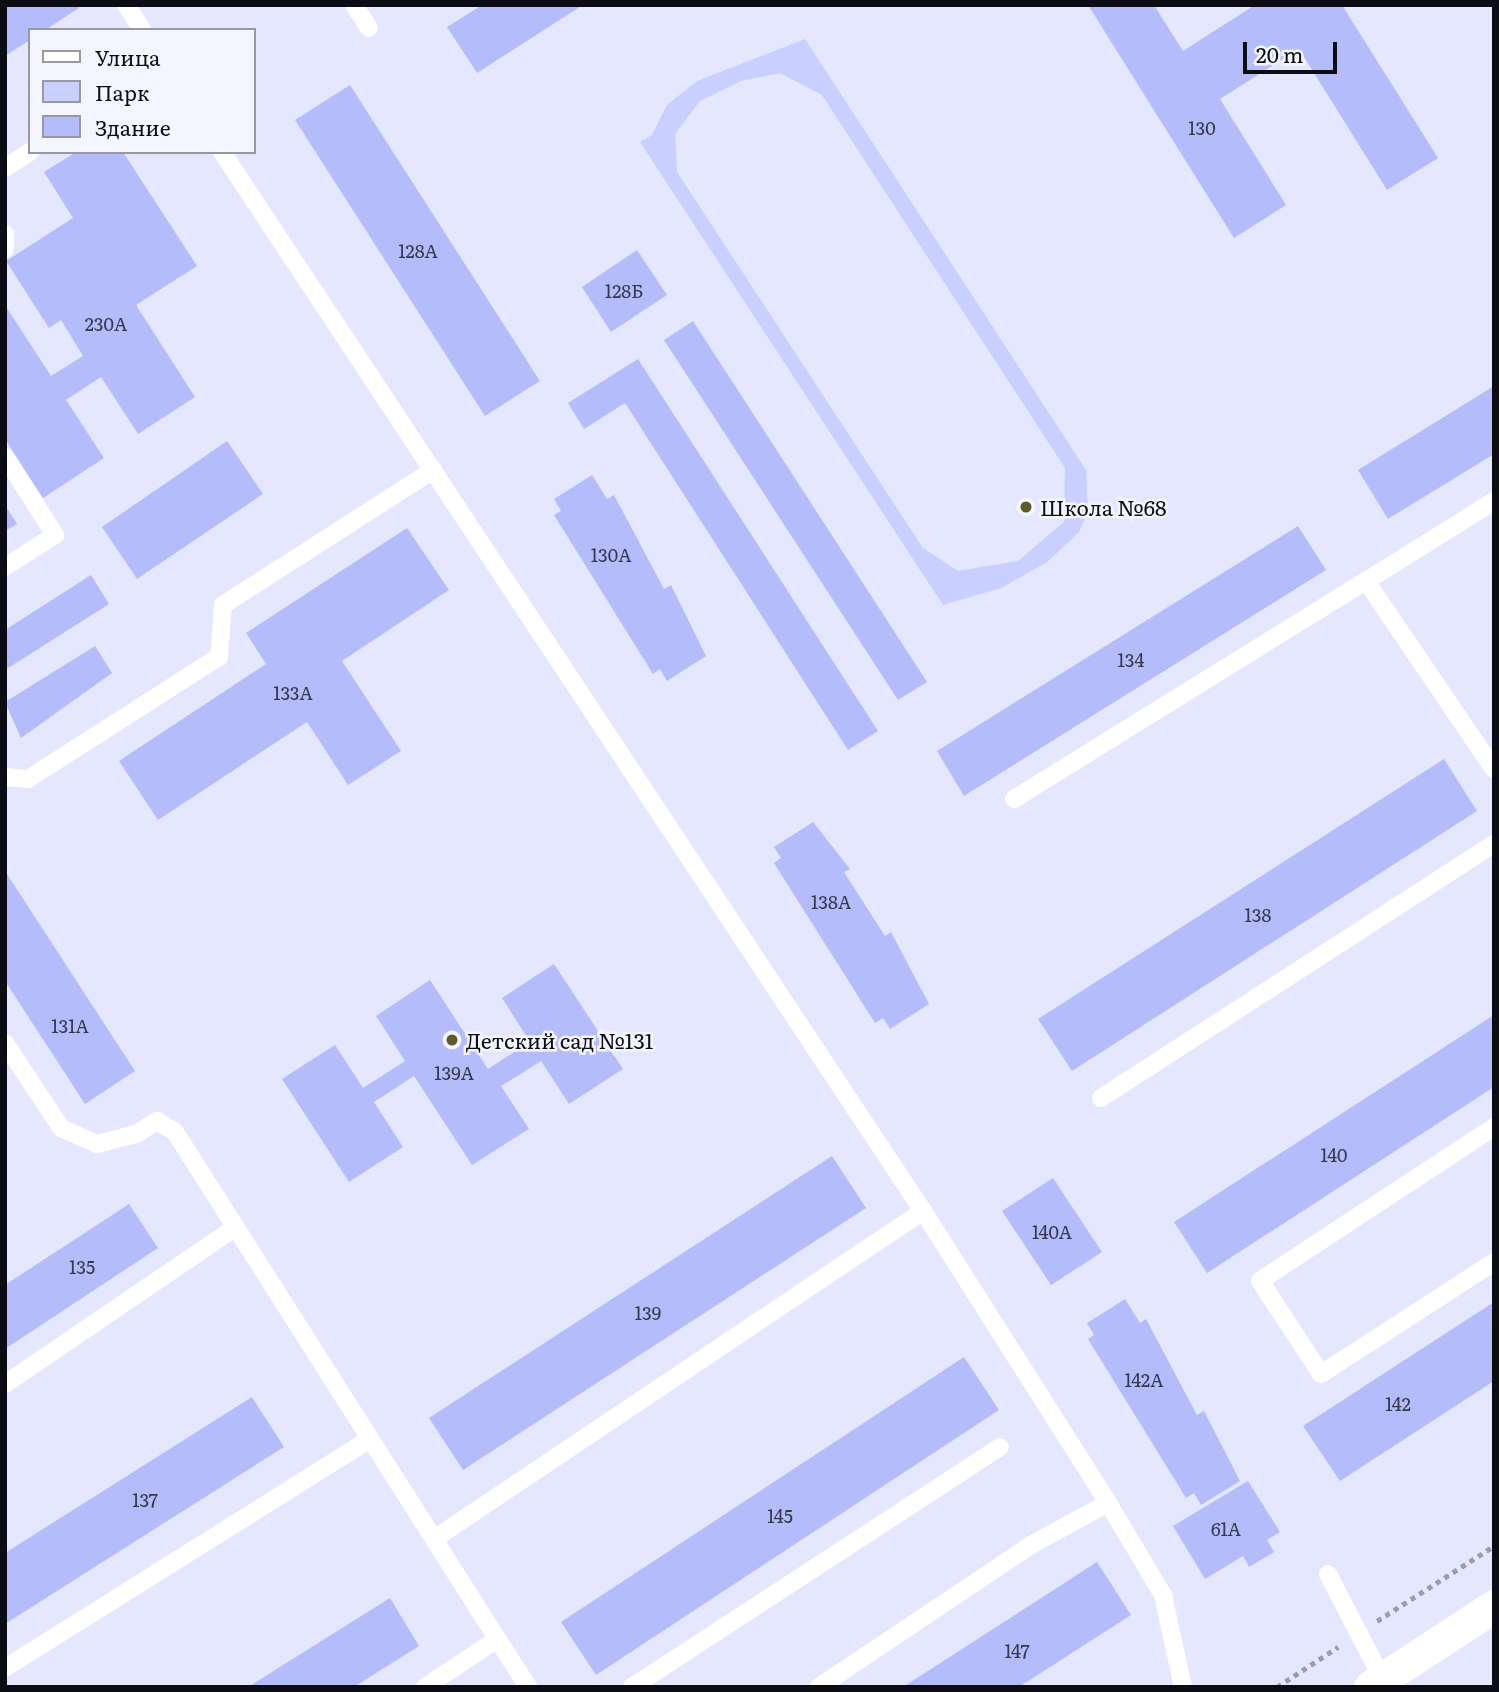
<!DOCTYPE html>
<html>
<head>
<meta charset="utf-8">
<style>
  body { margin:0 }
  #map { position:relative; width:1499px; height:1692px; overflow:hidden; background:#e4e7fd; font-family:Literata,serif }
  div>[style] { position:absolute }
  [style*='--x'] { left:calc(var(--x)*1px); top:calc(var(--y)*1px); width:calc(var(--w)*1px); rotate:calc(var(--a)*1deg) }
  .green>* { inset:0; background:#c9cffe }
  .building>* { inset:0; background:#b5bcfb }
  .path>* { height:4.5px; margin-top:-2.25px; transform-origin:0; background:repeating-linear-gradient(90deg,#9a9dae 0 5px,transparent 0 10px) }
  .service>* { height:18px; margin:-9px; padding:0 9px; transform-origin:9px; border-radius:9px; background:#fff }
  .minor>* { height:33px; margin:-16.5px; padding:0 16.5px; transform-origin:16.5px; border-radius:16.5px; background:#fff }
  .dots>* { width:19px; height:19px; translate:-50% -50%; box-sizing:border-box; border:4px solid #f4f5fe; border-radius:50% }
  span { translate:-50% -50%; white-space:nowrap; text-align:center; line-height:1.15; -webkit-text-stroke:5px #f4f5fe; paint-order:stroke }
  .number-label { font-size:18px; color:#36394e }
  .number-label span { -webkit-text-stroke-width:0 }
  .poi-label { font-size:21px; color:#0c0d14 }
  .left { translate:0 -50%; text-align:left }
  .frame { position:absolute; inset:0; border:7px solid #0c0d14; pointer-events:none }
  .legend { position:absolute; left:28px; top:28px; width:228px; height:126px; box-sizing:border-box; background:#f4f5fe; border:2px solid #9798a0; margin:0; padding:9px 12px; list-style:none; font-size:21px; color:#0c0d14 }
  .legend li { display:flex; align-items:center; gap:14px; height:35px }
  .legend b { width:35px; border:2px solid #9798a0 }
  .scale { position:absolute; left:1243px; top:42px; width:94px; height:32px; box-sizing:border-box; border:4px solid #0c0d14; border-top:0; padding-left:9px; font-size:21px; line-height:24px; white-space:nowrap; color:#0c0d14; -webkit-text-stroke:5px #f4f5fe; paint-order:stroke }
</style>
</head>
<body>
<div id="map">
  <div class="green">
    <i style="clip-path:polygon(evenodd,805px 39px,1086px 470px,1088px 511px,1079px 532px,1047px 562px,1001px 588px,943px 605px,640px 142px,652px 135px,667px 105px,697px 81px,805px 39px,780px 73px,822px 95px,1065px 468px,1064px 522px,1018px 561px,958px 571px,923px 548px,677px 172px,675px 134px,700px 101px,741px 81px,780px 73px)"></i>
  </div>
  <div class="building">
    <i style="clip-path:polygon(5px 5px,77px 5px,79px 8px,45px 30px,30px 30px,30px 40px,5px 56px)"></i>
    <i style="clip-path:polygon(482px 5px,583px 5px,477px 73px,447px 27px)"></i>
    <i style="clip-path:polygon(1088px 5px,1154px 5px,1183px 51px,1255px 5px,1342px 5px,1438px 158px,1387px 190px,1299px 49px,1220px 99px,1286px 205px,1234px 238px)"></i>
    <i style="clip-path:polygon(350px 85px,540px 381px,485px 416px,295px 120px)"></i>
    <i style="clip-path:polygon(76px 152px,123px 152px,197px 266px,136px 305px,195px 397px,138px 434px,101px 377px,66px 400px,104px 458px,43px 498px,5px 439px,5px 305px,51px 376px,83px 356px,61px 320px,49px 328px,6px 261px,73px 218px,44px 172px)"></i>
    <i style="clip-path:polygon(637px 250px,667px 295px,611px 332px,582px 287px)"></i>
    <i style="clip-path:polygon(693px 321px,927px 682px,898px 700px,664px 340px)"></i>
    <i style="clip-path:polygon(638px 359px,878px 731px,848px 750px,625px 403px,584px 429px,568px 403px)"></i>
    <i style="clip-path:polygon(1494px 386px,1494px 454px,1388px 519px,1358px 470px)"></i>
    <i style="clip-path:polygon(227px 441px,263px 494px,137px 579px,102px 527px)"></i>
    <i style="clip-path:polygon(592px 475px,607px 499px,614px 495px,664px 589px,671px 585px,706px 656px,667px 681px,660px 669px,653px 674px,554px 515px,561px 511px,554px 499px)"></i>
    <i style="clip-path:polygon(5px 505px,17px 524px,5px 531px)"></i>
    <i style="clip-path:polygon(1298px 526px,1326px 570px,964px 796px,937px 751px)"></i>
    <i style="clip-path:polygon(407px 528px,449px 590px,342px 661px,401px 751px,348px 785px,307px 722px,158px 820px,119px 761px,266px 664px,246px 633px)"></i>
    <i style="clip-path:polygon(91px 575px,109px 604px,5px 670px,5px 630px)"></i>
    <i style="clip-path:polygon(95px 646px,112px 673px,21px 738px,5px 702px)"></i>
    <i style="clip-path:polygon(1444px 759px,1477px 811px,1072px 1071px,1038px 1019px)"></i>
    <i style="clip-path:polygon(813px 822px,850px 869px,844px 872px,885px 936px,891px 932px,929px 1004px,890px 1029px,883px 1018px,875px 1023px,774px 863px,781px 858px,774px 847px)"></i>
    <i style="clip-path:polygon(5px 871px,135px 1071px,85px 1104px,5px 981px)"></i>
    <i style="clip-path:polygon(554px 964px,623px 1069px,569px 1104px,541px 1061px,501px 1086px,529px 1129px,472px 1165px,414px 1076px,374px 1102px,403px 1147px,349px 1182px,282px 1079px,335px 1045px,363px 1088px,405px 1061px,376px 1016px,430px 980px,488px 1069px,530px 1042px,502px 998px)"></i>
    <i style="clip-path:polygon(1494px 1015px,1494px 1087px,1207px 1273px,1174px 1222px)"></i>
    <i style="clip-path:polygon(832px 1156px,866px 1208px,463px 1470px,429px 1418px)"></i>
    <i style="clip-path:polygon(1053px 1178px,1102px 1252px,1051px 1285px,1002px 1211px)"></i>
    <i style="clip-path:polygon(129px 1204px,158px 1248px,5px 1349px,5px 1285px)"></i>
    <i style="clip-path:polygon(1125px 1299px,1140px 1323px,1146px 1319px,1197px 1415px,1204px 1411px,1240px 1481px,1201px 1505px,1194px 1493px,1186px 1498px,1088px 1339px,1094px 1335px,1087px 1323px)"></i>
    <i style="clip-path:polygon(1494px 1302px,1494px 1381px,1340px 1481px,1303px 1426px)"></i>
    <i style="clip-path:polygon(964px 1357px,999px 1410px,596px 1675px,561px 1622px)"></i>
    <i style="clip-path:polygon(252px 1397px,284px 1447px,5px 1624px,5px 1553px)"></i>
    <i style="clip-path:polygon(1248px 1481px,1280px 1532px,1267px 1540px,1274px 1552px,1249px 1567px,1243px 1556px,1205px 1579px,1173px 1526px)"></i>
    <i style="clip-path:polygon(1097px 1562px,1131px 1615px,1019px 1687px,903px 1687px)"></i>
    <i style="clip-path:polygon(390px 1598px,419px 1646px,354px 1687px,248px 1687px)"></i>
  </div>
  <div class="path">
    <i style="--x:1377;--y:1621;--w:139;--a:-32.7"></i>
    <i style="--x:1277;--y:1687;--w:73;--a:-33.3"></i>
  </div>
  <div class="service">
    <i style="--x:126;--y:5;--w:30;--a:57"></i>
    <i style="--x:354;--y:5;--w:27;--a:57"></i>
    <i style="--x:222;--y:152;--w:1270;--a:56.5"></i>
    <i style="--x:923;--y:1211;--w:346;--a:57.6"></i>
    <i style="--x:1108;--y:1503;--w:107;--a:59.1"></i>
    <i style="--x:1163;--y:1595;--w:94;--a:77.7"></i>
    <i style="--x:5;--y:168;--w:30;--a:-33"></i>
    <i style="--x:5;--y:234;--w:15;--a:90"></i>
    <i style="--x:5;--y:457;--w:93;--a:57.3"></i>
    <i style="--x:55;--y:535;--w:59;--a:147.4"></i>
    <i style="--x:1494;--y:501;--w:151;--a:148"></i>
    <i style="--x:1366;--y:581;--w:227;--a:55.8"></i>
    <i style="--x:5;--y:777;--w:23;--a:5"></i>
    <i style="--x:28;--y:779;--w:227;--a:-32.6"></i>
    <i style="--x:219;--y:657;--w:52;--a:-85.6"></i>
    <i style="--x:223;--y:605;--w:250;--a:-32.7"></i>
    <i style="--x:1014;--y:799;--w:414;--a:-31.8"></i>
    <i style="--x:5;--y:1043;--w:102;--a:56.6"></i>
    <i style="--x:61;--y:1128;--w:39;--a:24"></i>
    <i style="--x:97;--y:1144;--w:40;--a:-14.4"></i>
    <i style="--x:136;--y:1134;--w:25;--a:-32"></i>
    <i style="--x:157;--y:1121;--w:21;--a:31"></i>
    <i style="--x:175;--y:1132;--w:658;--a:57.54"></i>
    <i style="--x:1101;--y:1098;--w:468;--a:-32.9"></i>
    <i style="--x:1494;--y:1127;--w:280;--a:146.7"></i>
    <i style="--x:1260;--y:1281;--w:111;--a:56.7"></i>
    <i style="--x:1321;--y:1374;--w:206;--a:-32.9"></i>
    <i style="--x:5;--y:1384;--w:279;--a:-34.2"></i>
    <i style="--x:434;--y:1539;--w:589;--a:-33.85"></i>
    <i style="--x:1328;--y:1574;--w:117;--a:62.6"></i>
    <i style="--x:5;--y:1668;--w:431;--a:-32.1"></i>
    <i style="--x:425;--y:1687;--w:85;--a:-33.5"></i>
    <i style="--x:632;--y:1687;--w:439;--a:-33.1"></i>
    <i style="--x:819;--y:1687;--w:255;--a:-33.8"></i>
    <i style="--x:1031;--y:1545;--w:88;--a:-28.6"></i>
  </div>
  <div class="minor">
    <i style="--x:1370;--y:1687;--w:148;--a:-33.2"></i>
  </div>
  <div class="dots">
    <i style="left:1026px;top:507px;background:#5e5d2a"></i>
    <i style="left:452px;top:1040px;background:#5e5d2a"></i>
  </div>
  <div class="number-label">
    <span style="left:1202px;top:128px">130</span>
    <span style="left:418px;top:251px">128А</span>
    <span style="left:624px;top:291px">128Б</span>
    <span style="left:106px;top:324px">230А</span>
    <span style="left:611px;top:555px">130А</span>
    <span style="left:1131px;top:660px">134</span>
    <span style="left:293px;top:693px">133А</span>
    <span style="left:831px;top:902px">138А</span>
    <span style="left:1258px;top:915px">138</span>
    <span style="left:70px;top:1026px">131А</span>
    <span style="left:454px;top:1073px">139А</span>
    <span style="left:1334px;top:1155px">140</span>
    <span style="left:1052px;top:1232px">140А</span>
    <span style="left:82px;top:1267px">135</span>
    <span style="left:648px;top:1313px">139</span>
    <span style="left:1144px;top:1380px">142А</span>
    <span style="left:1398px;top:1404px">142</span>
    <span style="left:145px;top:1500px">137</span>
    <span style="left:780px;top:1516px">145</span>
    <span style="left:1226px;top:1529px">61А</span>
    <span style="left:1017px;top:1651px">147</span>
  </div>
  <div class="poi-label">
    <span class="left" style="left:1040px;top:507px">Школа №68</span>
    <span class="left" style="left:466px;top:1040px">Детский сад №131</span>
  </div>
  <div class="frame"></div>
  <ul class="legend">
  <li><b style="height:9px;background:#fff"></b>Улица</li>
  <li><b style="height:19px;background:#c9cffe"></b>Парк</li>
  <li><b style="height:19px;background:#b5bcfb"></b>Здание</li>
  </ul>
  <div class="scale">20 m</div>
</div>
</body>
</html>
